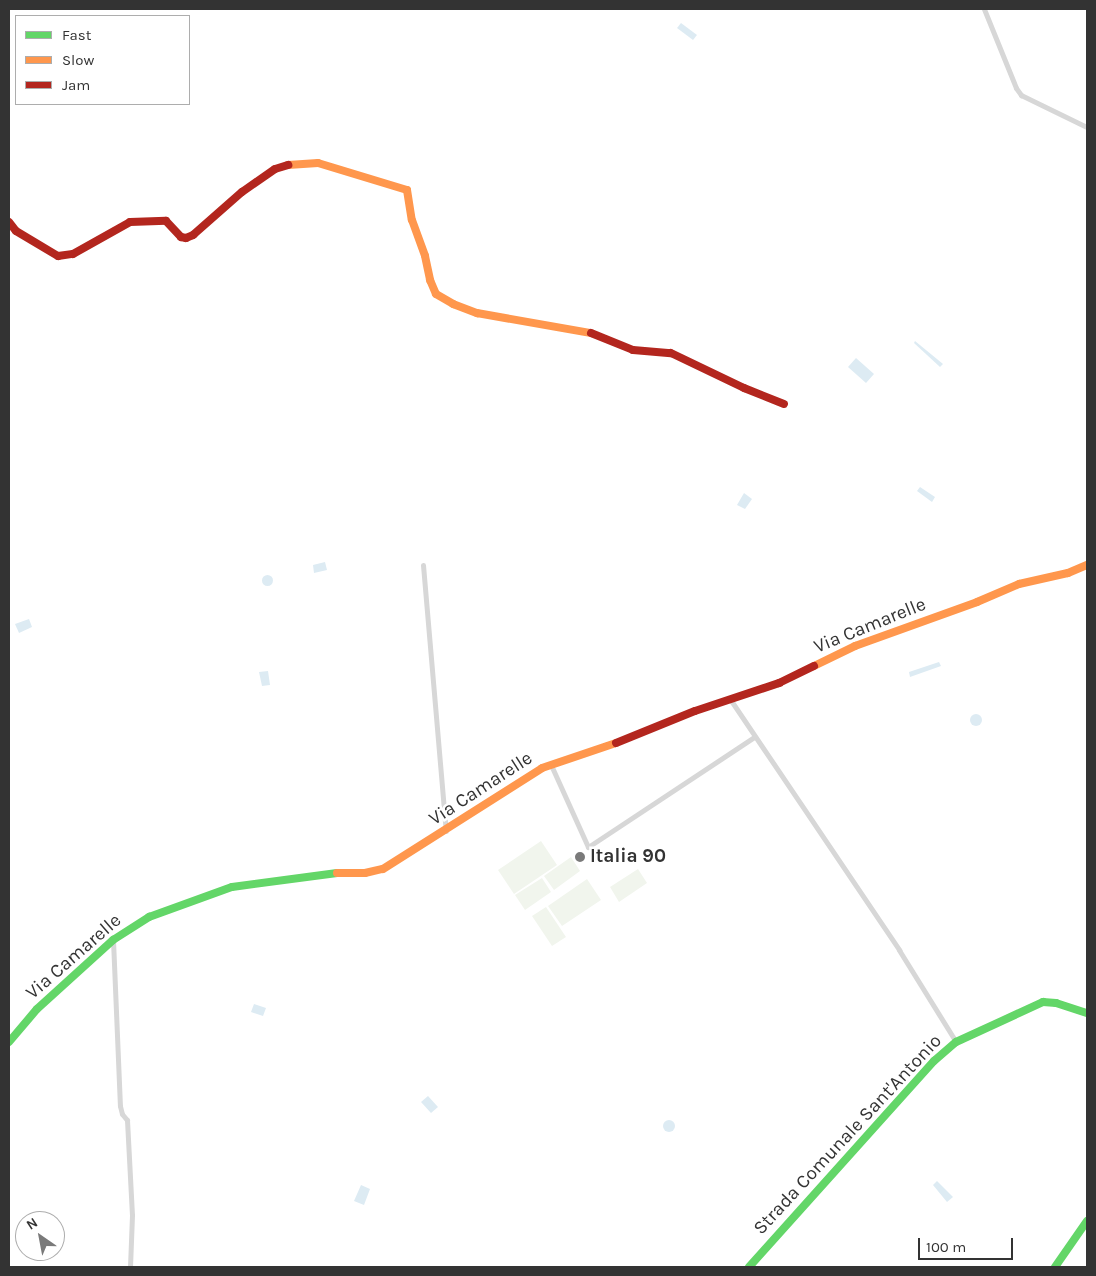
<!DOCTYPE html>
<html>
<head>
<meta charset="utf-8">
<style>
  body { margin:0 }
  #map { position:relative; width:1096px; height:1276px; overflow:hidden; background:#fff; font-family:Karla,sans-serif }
  div>[style] { position:absolute }
  [style*='--x'] { left:calc(var(--x)*1px); top:calc(var(--y)*1px); width:calc(var(--w)*1px); rotate:calc(var(--a)*1deg) }
  .green>* { inset:0; background:#f1f5ed }
  .water>* { inset:0; background:#ddebf3 }
  .round { border-radius:50% }
  .street>* { height:5px; margin:-2.5px; padding:0 2.5px; transform-origin:2.5px; border-radius:2.5px; background:#d7d7d7 }
  .fast>* { height:8px; margin:-4px; padding:0 4px; transform-origin:4px; border-radius:4px; background:#63d668 }
  .slow>* { height:8px; margin:-4px; padding:0 4px; transform-origin:4px; border-radius:4px; background:#ff974d }
  .jam>* { height:8px; margin:-4px; padding:0 4px; transform-origin:4px; border-radius:4px; background:#b3261e }
  .dots>* { width:14px; height:14px; translate:-50% -50%; box-sizing:border-box; border:2px solid #fff; border-radius:50% }
  span { translate:-50% -50%; white-space:nowrap; text-align:center; line-height:1.15; -webkit-text-stroke:5px #fff; paint-order:stroke }
  .street-label { font-size:19px; color:#333 }
  .poi-label { font-size:19px; color:#333; font-weight:700 }
  .left { translate:0 -50%; text-align:left }
  .frame { position:absolute; inset:0; border:10px solid #333; pointer-events:none }
  .legend { position:absolute; left:15px; top:15px; width:175px; height:90px; box-sizing:border-box; background:#fff; border:1px solid #adadad; margin:0; padding:6px 9px; list-style:none; font-size:15px; color:#333 }
  .legend li { display:flex; align-items:center; gap:10px; height:25px }
  .legend b { width:25px; border:1px solid #adadad }
  .north { position:absolute; left:15px; top:1211px; width:50px; height:50px; box-sizing:border-box; background:#fff; border:1px solid #adadad; border-radius:50%; rotate:327deg; font-size:14px; font-weight:700; line-height:20px; text-align:center; color:#333 }
  .north::after { content:''; display:block; margin:auto; width:18px; height:22px; background:#7a7a7a; clip-path:polygon(50% 0,100% 100%,50% 72%,0 100%) }
  .scale { position:absolute; left:918px; top:1238px; width:95px; height:22px; box-sizing:border-box; border:2px solid #333; border-top:0; padding-left:6px; font-size:15px; line-height:18px; white-space:nowrap; color:#333; -webkit-text-stroke:4px #fff; paint-order:stroke }
</style>
</head>
<body>
<div id="map">
  <div class="green">
    <i style="clip-path:polygon(541px 841px,557px 865px,514px 894px,498px 870px)"></i>
    <i style="clip-path:polygon(571px 857px,580px 871px,554px 890px,544px 876px)"></i>
    <i style="clip-path:polygon(638px 869px,647px 883px,619px 902px,610px 887px)"></i>
    <i style="clip-path:polygon(542px 878px,551px 892px,525px 910px,515px 895px)"></i>
    <i style="clip-path:polygon(587px 879px,601px 900px,562px 926px,548px 906px)"></i>
    <i style="clip-path:polygon(546px 907px,566px 937px,552px 946px,532px 916px)"></i>
  </div>
  <div class="water">
    <i style="clip-path:polygon(681px 23px,697px 35px,693px 40px,677px 28px)"></i>
    <i style="clip-path:polygon(915px 341px,943px 364px,940px 367px,914px 343px)"></i>
    <i style="clip-path:polygon(856px 358px,874px 374px,866px 383px,848px 367px)"></i>
    <i style="clip-path:polygon(920px 487px,935px 497px,932px 502px,917px 491px)"></i>
    <i style="clip-path:polygon(744px 493px,752px 499px,745px 509px,737px 505px)"></i>
    <i style="clip-path:polygon(325px 562px,327px 570px,314px 573px,313px 565px)"></i>
    <i class="round" style="left:261.5px;top:574.5px;width:11px;height:11px"></i>
    <i style="clip-path:polygon(29px 619px,32px 627px,19px 633px,15px 624px)"></i>
    <i style="clip-path:polygon(939px 662px,941px 666px,910px 677px,909px 672px)"></i>
    <i style="clip-path:polygon(268px 671px,270px 685px,262px 686px,259px 672px)"></i>
    <i class="round" style="left:970px;top:714px;width:12px;height:12px"></i>
    <i style="clip-path:polygon(254px 1004px,266px 1008px,263px 1016px,251px 1012px)"></i>
    <i style="clip-path:polygon(428px 1096px,438px 1107px,431px 1113px,421px 1102px)"></i>
    <i class="round" style="left:663px;top:1120px;width:12px;height:12px"></i>
    <i style="clip-path:polygon(937px 1181px,953px 1197px,947px 1202px,933px 1185px)"></i>
    <i style="clip-path:polygon(361px 1185px,370px 1189px,364px 1205px,354px 1201px)"></i>
  </div>
  <div class="street">
    <i style="--x:984;--y:9;--w:85;--a:67.9"></i>
    <i style="--x:1016;--y:88;--w:9;--a:54"></i>
    <i style="--x:1021;--y:95;--w:73;--a:25.9"></i>
    <i style="--x:423;--y:565;--w:267;--a:85.1"></i>
    <i style="--x:730;--y:699;--w:303;--a:56"></i>
    <i style="--x:899;--y:950;--w:108;--a:58.2"></i>
    <i style="--x:551;--y:765;--w:90;--a:65.7"></i>
    <i style="--x:588;--y:847;--w:199;--a:-33.5"></i>
    <i style="--x:113;--y:940;--w:166;--a:87.6"></i>
    <i style="--x:120;--y:1106;--w:8;--a:76"></i>
    <i style="--x:122;--y:1114;--w:8;--a:50"></i>
    <i style="--x:127;--y:1120;--w:95;--a:87"></i>
    <i style="--x:132;--y:1215;--w:52;--a:92.2"></i>
  </div>
  <div class="fast">
    <i style="--x:9;--y:1042;--w:43;--a:-49.7"></i>
    <i style="--x:37;--y:1009;--w:103;--a:-42.2"></i>
    <i style="--x:113;--y:940;--w:43;--a:-32.6"></i>
    <i style="--x:149;--y:917;--w:88;--a:-19.9"></i>
    <i style="--x:232;--y:887;--w:106;--a:-7.6"></i>
    <i style="--x:749;--y:1267;--w:277;--a:-48.1"></i>
    <i style="--x:934;--y:1061;--w:29;--a:-41"></i>
    <i style="--x:956;--y:1042;--w:96;--a:-24.7"></i>
    <i style="--x:1043;--y:1002;--w:13;--a:4"></i>
    <i style="--x:1056;--y:1003;--w:33;--a:18"></i>
    <i style="--x:1055;--y:1267;--w:56;--a:-55.2"></i>
  </div>
  <div class="slow">
    <i style="--x:288;--y:165;--w:30;--a:-4"></i>
    <i style="--x:318;--y:163;--w:93;--a:16.9"></i>
    <i style="--x:407;--y:190;--w:30;--a:81"></i>
    <i style="--x:412;--y:220;--w:38;--a:70"></i>
    <i style="--x:425;--y:256;--w:25;--a:78"></i>
    <i style="--x:430;--y:280;--w:15;--a:67"></i>
    <i style="--x:436;--y:294;--w:20;--a:30"></i>
    <i style="--x:453;--y:304;--w:26;--a:21"></i>
    <i style="--x:477;--y:313;--w:116;--a:10"></i>
    <i style="--x:814;--y:666;--w:46;--a:-26"></i>
    <i style="--x:855;--y:646;--w:130;--a:-19.8"></i>
    <i style="--x:977;--y:602;--w:46;--a:-23.2"></i>
    <i style="--x:1019;--y:584;--w:50;--a:-12.7"></i>
    <i style="--x:1068;--y:573;--w:21;--a:-23"></i>
    <i style="--x:337;--y:873;--w:28;--a:0"></i>
    <i style="--x:365;--y:873;--w:18;--a:-13"></i>
    <i style="--x:383;--y:869;--w:188;--a:-32.4"></i>
    <i style="--x:542;--y:768;--w:78;--a:-18.7"></i>
  </div>
  <div class="jam">
    <i style="--x:9;--y:222;--w:11;--a:52"></i>
    <i style="--x:16;--y:231;--w:49;--a:30.8"></i>
    <i style="--x:58;--y:256;--w:15;--a:-8"></i>
    <i style="--x:73;--y:254;--w:65;--a:-29.3"></i>
    <i style="--x:130;--y:222;--w:36;--a:-2"></i>
    <i style="--x:166;--y:221;--w:22;--a:47"></i>
    <i style="--x:181;--y:237;--w:5;--a:11"></i>
    <i style="--x:186;--y:238;--w:8;--a:-23"></i>
    <i style="--x:193;--y:235;--w:65;--a:-41.3"></i>
    <i style="--x:242;--y:192;--w:40;--a:-34.9"></i>
    <i style="--x:275;--y:169;--w:14;--a:-17"></i>
    <i style="--x:591;--y:333;--w:45;--a:22"></i>
    <i style="--x:633;--y:350;--w:38;--a:5"></i>
    <i style="--x:671;--y:353;--w:81;--a:25.6"></i>
    <i style="--x:744;--y:388;--w:43;--a:21.8"></i>
    <i style="--x:616;--y:743;--w:85;--a:-22.1"></i>
    <i style="--x:695;--y:711;--w:89;--a:-18.4"></i>
    <i style="--x:779;--y:683;--w:39;--a:-26"></i>
  </div>
  <div class="dots">
    <i style="left:580px;top:857px;background:#7a7a7a"></i>
  </div>
  <div class="street-label">
    <span style="left:870px;top:626px;rotate:-22deg">Via Camarelle</span>
    <span style="left:481px;top:789px;rotate:-33deg">Via Camarelle</span>
    <span style="left:74px;top:957px;rotate:-41deg">Via Camarelle</span>
    <span style="left:848px;top:1135px;rotate:-47deg">Strada Comunale Sant'Antonio</span>
  </div>
  <div class="poi-label">
    <span class="left" style="left:590px;top:857px">Italia 90</span>
  </div>
  <div class="frame"></div>
  <ul class="legend">
  <li><b style="height:6px;background:#63d668"></b>Fast</li>
  <li><b style="height:6px;background:#ff974d"></b>Slow</li>
  <li><b style="height:6px;background:#b3261e"></b>Jam</li>
  </ul>
  <div class="north">N</div>
  <div class="scale">100 m</div>
</div>
</body>
</html>
